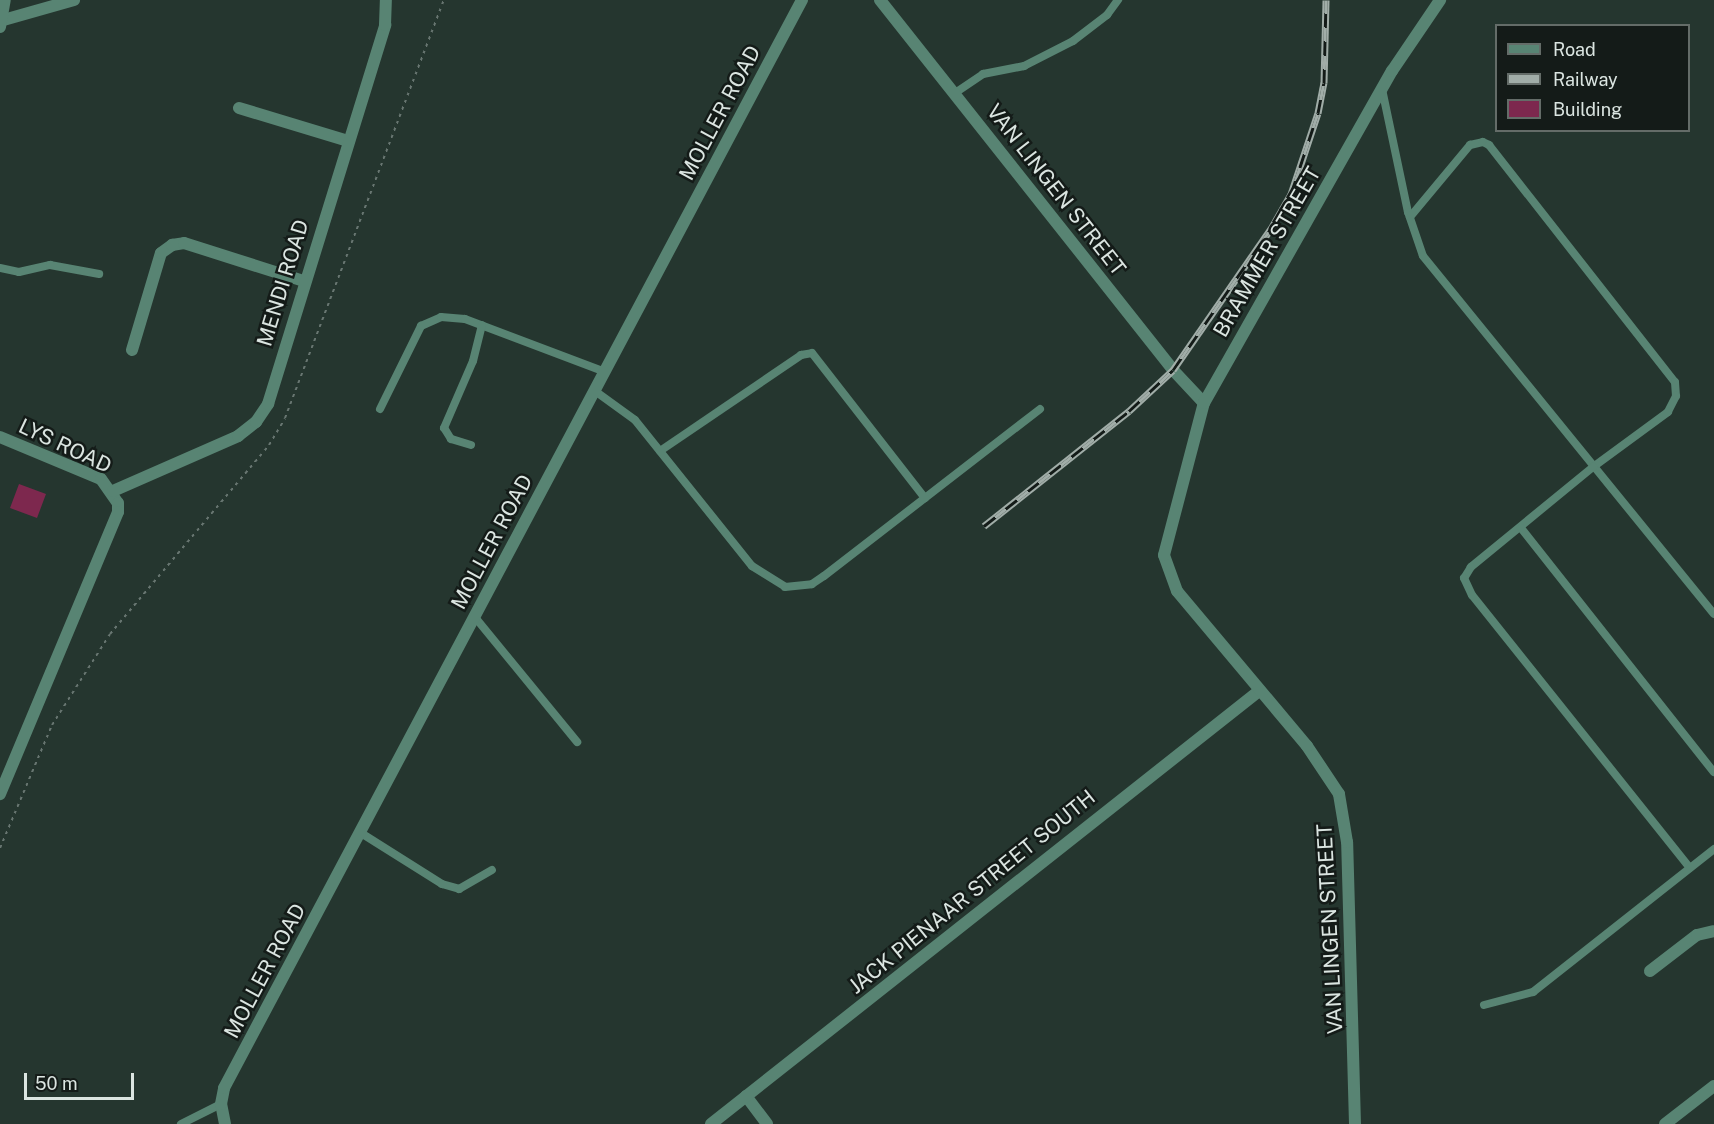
<!DOCTYPE html>
<html>
<head>
<meta charset="utf-8">
<style>
  body { margin:0 }
  #map { position:relative; width:1714px; height:1124px; overflow:hidden; background:#25362f; font-family:"Public Sans",sans-serif }
  div>[style] { position:absolute }
  [style*='--x'] { left:calc(var(--x)*1px); top:calc(var(--y)*1px); width:calc(var(--w)*1px); rotate:calc(var(--a)*1deg) }
  .building>* { inset:0; background:#7d284e }
  .path>* { height:2px; margin-top:-1px; transform-origin:0; background:repeating-linear-gradient(90deg,#687671 0 3px,transparent 0 7.5px) }
  .lane>* { height:8px; margin:-4px; padding:0 4px; transform-origin:4px; border-radius:4px; background:#588473 }
  .street>* { height:12px; margin:-6px; padding:0 6px; transform-origin:6px; border-radius:6px; background:#588473 }
  .rail>* { height:7px; margin-top:-3.5px; transform-origin:0; background:repeating-linear-gradient(90deg,#141b18 0 14px,#a1ada8 0 28px); box-sizing:border-box; border-block:2px solid #a1ada8 }
  span { translate:-50% -50%; white-space:nowrap; text-align:center; line-height:1.15; -webkit-text-stroke:5px #141b18; paint-order:stroke }
  .street-label { font-size:21px; color:#dbe5e1 }
  .legend { position:absolute; left:1495px; top:24px; width:195px; height:108px; box-sizing:border-box; background:#141b18; border:2px solid #646c68; margin:0; padding:8px 10px; list-style:none; font-size:18px; color:#dbe5e1 }
  .legend li { display:flex; align-items:center; gap:12px; height:30px }
  .legend b { width:30px; border:2px solid #646c68 }
  .scale { position:absolute; left:24px; top:1073px; width:110px; height:27px; box-sizing:border-box; border:3px solid #dbe5e1; border-top:0; padding-left:8px; font-size:18px; line-height:21px; white-space:nowrap; color:#dbe5e1; -webkit-text-stroke:4px #141b18; paint-order:stroke }
</style>
</head>
<body>
<div id="map">
  <div class="building">
    <i style="clip-path:polygon(19px 484px,46px 494px,37px 518px,10px 508px)"></i>
  </div>
  <div class="path">
    <i style="--x:0;--y:848;--w:134;--a:-67.1"></i>
    <i style="--x:52;--y:725;--w:108;--a:-57.5"></i>
    <i style="--x:110;--y:634;--w:247;--a:-49.9"></i>
    <i style="--x:269;--y:445;--w:31;--a:-59"></i>
    <i style="--x:285;--y:418;--w:447;--a:-69.2"></i>
  </div>
  <div class="lane">
    <i style="--x:1382;--y:89;--w:126;--a:78.1"></i>
    <i style="--x:1408;--y:212;--w:46;--a:71.2"></i>
    <i style="--x:1423;--y:256;--w:461;--a:50.9"></i>
    <i style="--x:955;--y:93;--w:34;--a:-34"></i>
    <i style="--x:983;--y:74;--w:42;--a:-11"></i>
    <i style="--x:1024;--y:66;--w:55;--a:-27"></i>
    <i style="--x:1073;--y:41;--w:43;--a:-37.4"></i>
    <i style="--x:1107;--y:15;--w:19;--a:-54"></i>
    <i style="--x:1410;--y:217;--w:94;--a:-50.2"></i>
    <i style="--x:1470;--y:145;--w:13;--a:-13"></i>
    <i style="--x:1483;--y:142;--w:7;--a:27"></i>
    <i style="--x:1489;--y:145;--w:301;--a:51.9"></i>
    <i style="--x:1675;--y:382;--w:14;--a:86"></i>
    <i style="--x:1676;--y:396;--w:18;--a:117"></i>
    <i style="--x:1668;--y:412;--w:93;--a:143.7"></i>
    <i style="--x:1593;--y:467;--w:158;--a:140.7"></i>
    <i style="--x:1471;--y:567;--w:13;--a:122"></i>
    <i style="--x:1464;--y:578;--w:19;--a:65"></i>
    <i style="--x:1472;--y:595;--w:349;--a:51.4"></i>
    <i style="--x:0;--y:268;--w:19;--a:12"></i>
    <i style="--x:19;--y:272;--w:32;--a:-13"></i>
    <i style="--x:50;--y:265;--w:50;--a:10.4"></i>
    <i style="--x:595;--y:391;--w:49;--a:35.9"></i>
    <i style="--x:635;--y:420;--w:187;--a:51.3"></i>
    <i style="--x:752;--y:566;--w:39;--a:32"></i>
    <i style="--x:785;--y:587;--w:27;--a:-6"></i>
    <i style="--x:812;--y:584;--w:14;--a:-34"></i>
    <i style="--x:824;--y:576;--w:273;--a:-37.7"></i>
    <i style="--x:380;--y:409;--w:93;--a:-63.7"></i>
    <i style="--x:421;--y:326;--w:22;--a:-24"></i>
    <i style="--x:441;--y:317;--w:24;--a:5"></i>
    <i style="--x:465;--y:319;--w:150;--a:20.7"></i>
    <i style="--x:471;--y:445;--w:21;--a:-163"></i>
    <i style="--x:451;--y:439;--w:13;--a:-122"></i>
    <i style="--x:444;--y:428;--w:73;--a:-66.6"></i>
    <i style="--x:473;--y:361;--w:37;--a:-76"></i>
    <i style="--x:660;--y:451;--w:171;--a:-34.2"></i>
    <i style="--x:801;--y:355;--w:11;--a:-10"></i>
    <i style="--x:812;--y:353;--w:184;--a:52.1"></i>
    <i style="--x:1521;--y:528;--w:311;--a:51.7"></i>
    <i style="--x:474;--y:616;--w:163;--a:50.7"></i>
    <i style="--x:361;--y:833;--w:96;--a:32.2"></i>
    <i style="--x:442;--y:884;--w:18;--a:16"></i>
    <i style="--x:459;--y:889;--w:38;--a:-30"></i>
    <i style="--x:1484;--y:1005;--w:51;--a:-14.9"></i>
    <i style="--x:1533;--y:992;--w:231;--a:-38.3"></i>
    <i style="--x:181;--y:1124;--w:45;--a:-26.6"></i>
  </div>
  <div class="street">
    <i style="--x:880;--y:0;--w:472;--a:51.6"></i>
    <i style="--x:1173;--y:370;--w:45;--a:46.8"></i>
    <i style="--x:0;--y:21;--w:77;--a:-15.8"></i>
    <i style="--x:0;--y:27;--w:27;--a:-80"></i>
    <i style="--x:239;--y:108;--w:114;--a:16.8"></i>
    <i style="--x:132;--y:350;--w:101;--a:-73.4"></i>
    <i style="--x:161;--y:253;--w:14;--a:-36"></i>
    <i style="--x:172;--y:245;--w:12;--a:-9"></i>
    <i style="--x:184;--y:243;--w:126;--a:17.6"></i>
    <i style="--x:0;--y:437;--w:109;--a:22.6"></i>
    <i style="--x:101;--y:479;--w:29;--a:55"></i>
    <i style="--x:118;--y:503;--w:9;--a:90"></i>
    <i style="--x:118;--y:512;--w:306;--a:112.7"></i>
    <i style="--x:113;--y:491;--w:137;--a:-23.7"></i>
    <i style="--x:238;--y:436;--w:23;--a:-38"></i>
    <i style="--x:256;--y:422;--w:22;--a:-56"></i>
    <i style="--x:268;--y:404;--w:397;--a:-72.8"></i>
    <i style="--x:385;--y:25;--w:25;--a:-88"></i>
    <i style="--x:1650;--y:971;--w:59;--a:-37.5"></i>
    <i style="--x:1697;--y:935;--w:17;--a:-13"></i>
    <i style="--x:746;--y:1096;--w:35;--a:53"></i>
    <i style="--x:225;--y:1124;--w:20;--a:-101"></i>
    <i style="--x:221;--y:1104;--w:16;--a:-79"></i>
    <i style="--x:224;--y:1088;--w:1232;--a:-62.02"></i>
    <i style="--x:711;--y:1124;--w:698;--a:-38.31"></i>
    <i style="--x:1355;--y:1124;--w:282;--a:-91.6"></i>
    <i style="--x:1347;--y:842;--w:49;--a:-99.5"></i>
    <i style="--x:1339;--y:794;--w:58;--a:-123.7"></i>
    <i style="--x:1307;--y:746;--w:202;--a:-130"></i>
    <i style="--x:1177;--y:591;--w:38;--a:-110"></i>
    <i style="--x:1164;--y:555;--w:157;--a:-75.3"></i>
    <i style="--x:1204;--y:403;--w:382;--a:-60.5"></i>
    <i style="--x:1392;--y:71;--w:86;--a:-55.9"></i>
    <i style="--x:1665;--y:1124;--w:62;--a:-37.8"></i>
  </div>
  <div class="rail">
    <i style="--x:984;--y:526;--w:185;--a:-38.4"></i>
    <i style="--x:1129;--y:411;--w:60;--a:-43"></i>
    <i style="--x:1173;--y:370;--w:174;--a:-55.3"></i>
    <i style="--x:1272;--y:227;--w:38;--a:-60"></i>
    <i style="--x:1291;--y:194;--w:85;--a:-71.6"></i>
    <i style="--x:1318;--y:113;--w:31;--a:-79"></i>
    <i style="--x:1324;--y:83;--w:83;--a:-88.6"></i>
  </div>
  <div class="street-label">
    <span style="left:720px;top:113px;rotate:-62deg">MOLLER ROAD</span>
    <span style="left:1056px;top:190px;rotate:52deg">VAN LINGEN STREET</span>
    <span style="left:1267px;top:252px;rotate:-60deg">BRAMMER STREET</span>
    <span style="left:283px;top:283px;rotate:-73deg">MENDI ROAD</span>
    <span style="left:65px;top:446px;rotate:25deg">LYS ROAD</span>
    <span style="left:492px;top:542px;rotate:-62deg">MOLLER ROAD</span>
    <span style="left:972px;top:892px;rotate:-39deg">JACK PIENAAR STREET SOUTH</span>
    <span style="left:1330px;top:929px;rotate:-93deg">VAN LINGEN STREET</span>
    <span style="left:265px;top:971px;rotate:-62deg">MOLLER ROAD</span>
  </div>
  <ul class="legend">
  <li><b style="height:8px;background:#588473"></b>Road</li>
  <li><b style="height:8px;background:#a1ada8"></b>Railway</li>
  <li><b style="height:16px;background:#7d284e"></b>Building</li>
  </ul>
  <div class="scale">50 m</div>
</div>
</body>
</html>
